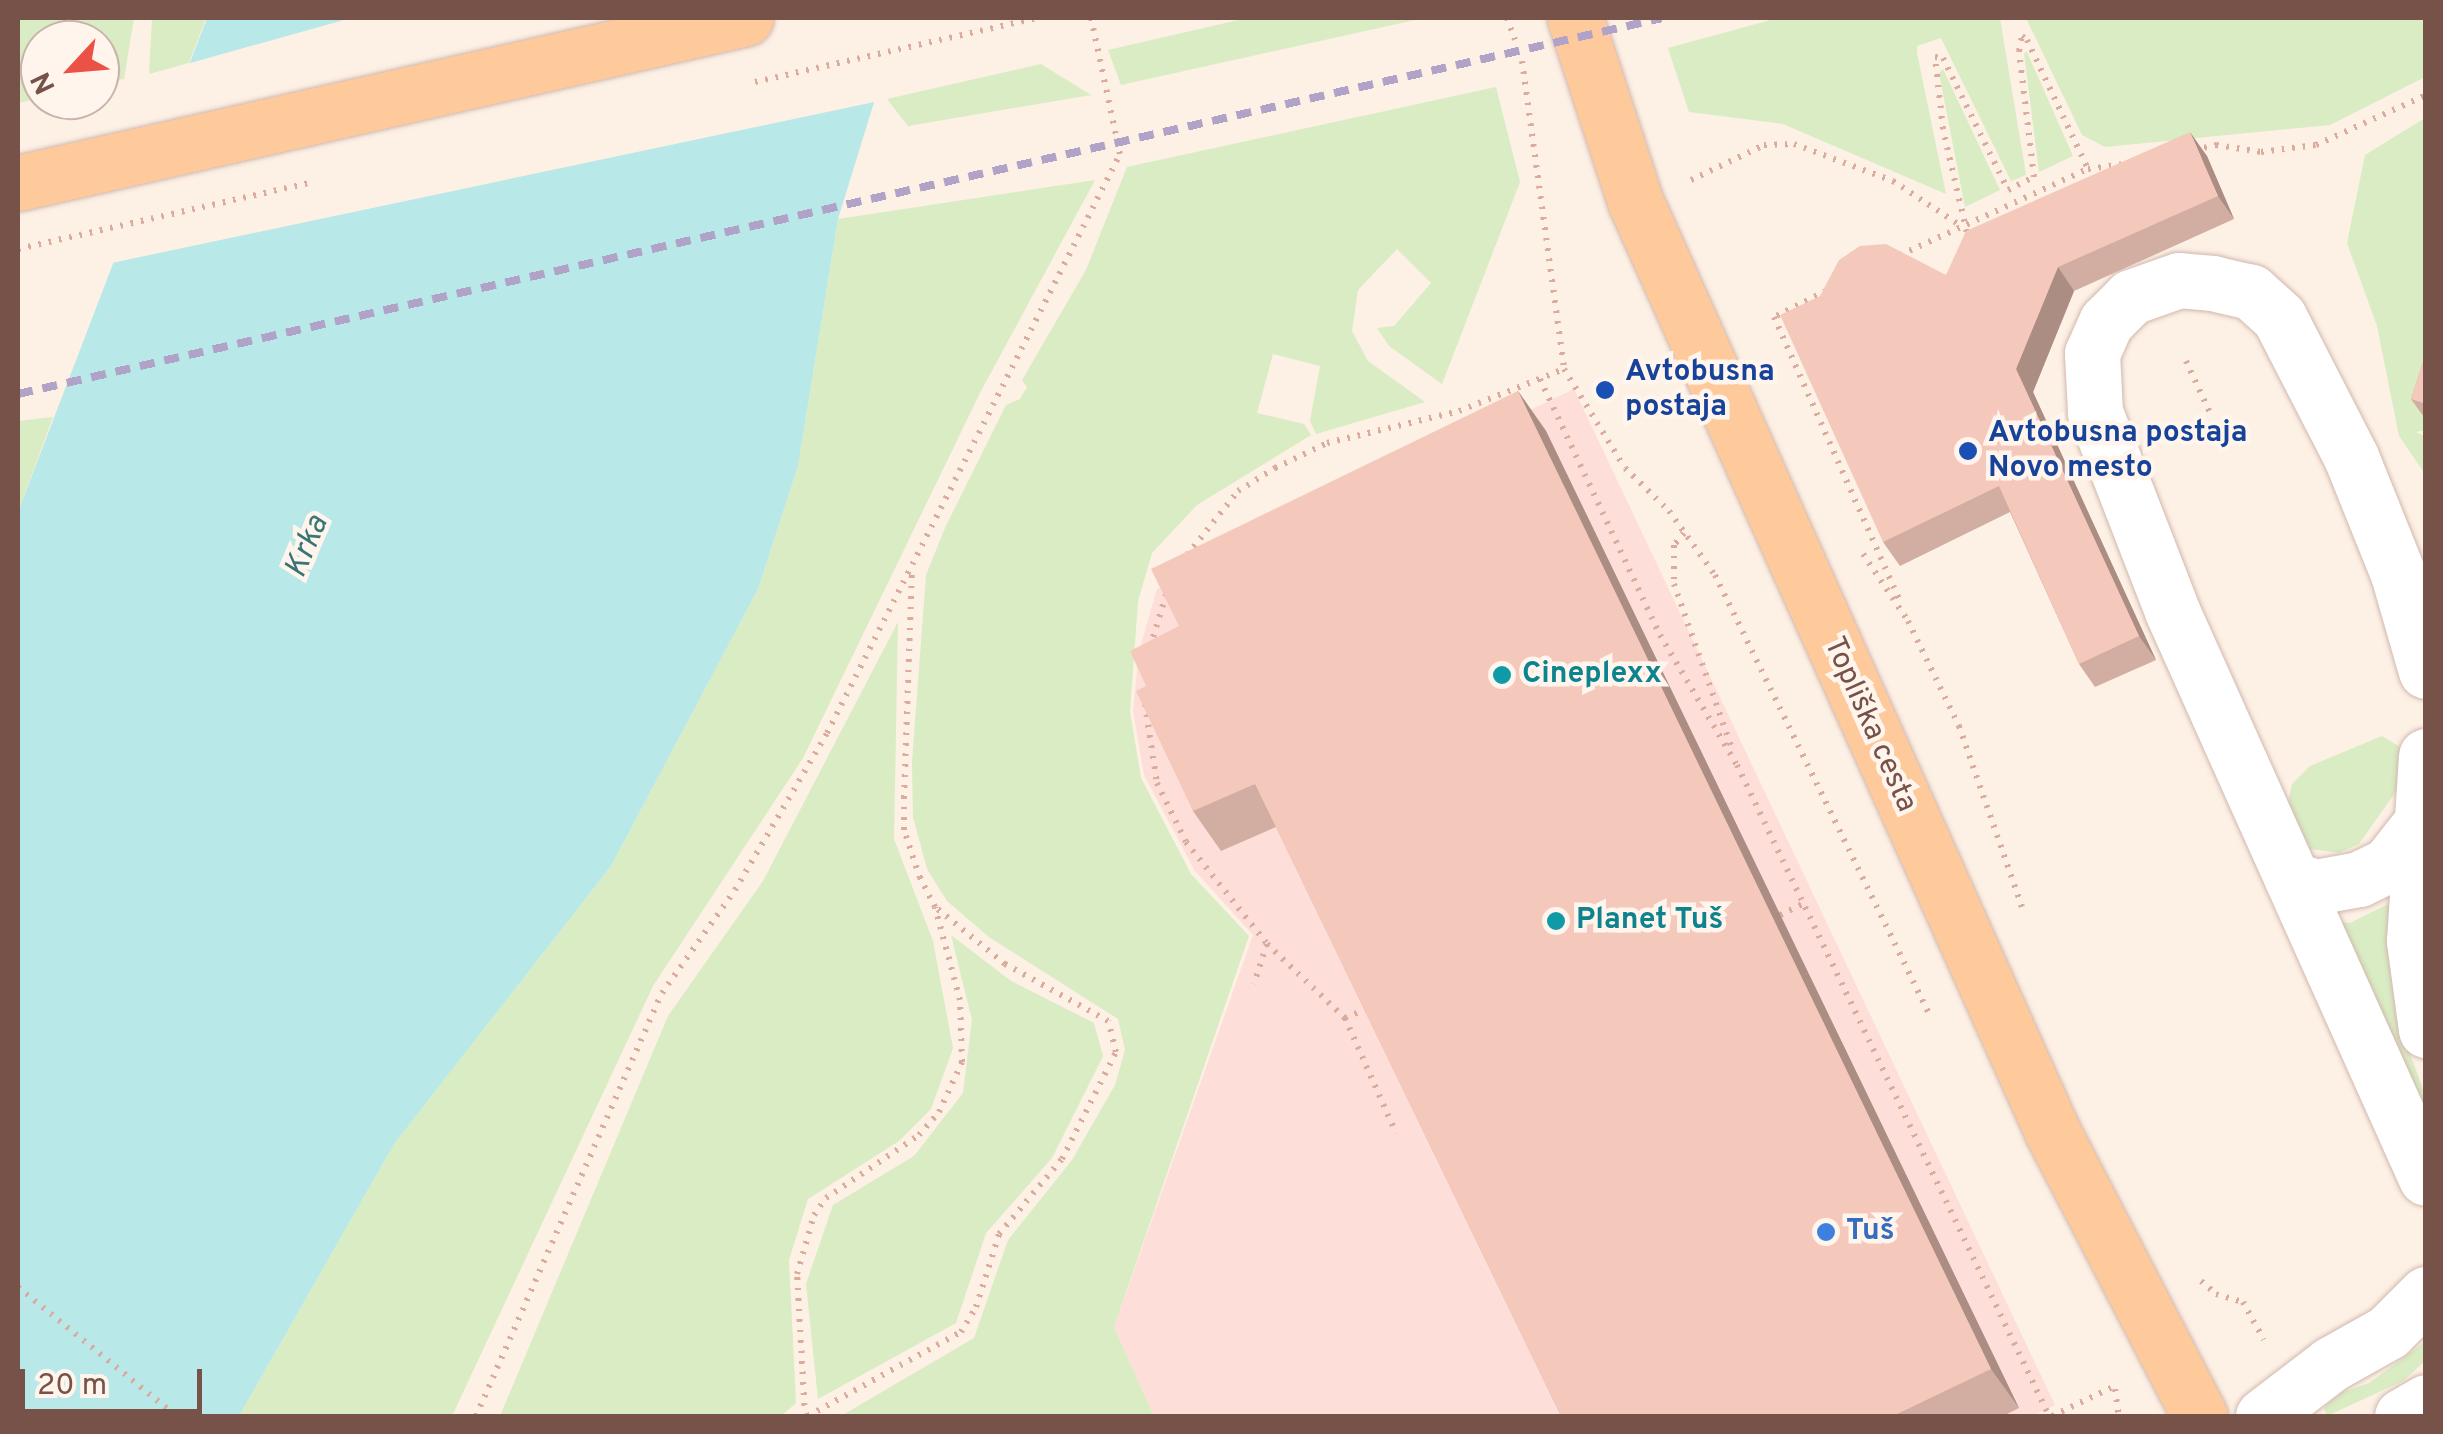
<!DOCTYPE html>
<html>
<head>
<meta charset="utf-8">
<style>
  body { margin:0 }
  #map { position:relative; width:2443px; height:1434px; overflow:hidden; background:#fdf0e5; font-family:Overpass,sans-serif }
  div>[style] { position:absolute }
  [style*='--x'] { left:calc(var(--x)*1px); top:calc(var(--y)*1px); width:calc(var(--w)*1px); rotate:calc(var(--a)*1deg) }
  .commercial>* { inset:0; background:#feded8 }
  .green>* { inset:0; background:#d9ecc3 }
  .water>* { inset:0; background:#b8e8e8 }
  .pier>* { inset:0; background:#fdf0e5 }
  .path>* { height:6px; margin-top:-3px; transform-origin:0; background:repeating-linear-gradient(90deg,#d9ac9e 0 2.5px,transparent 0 10.5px) }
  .roads { filter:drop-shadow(0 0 2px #d1b8ad) drop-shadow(0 0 2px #d1b8ad) }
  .minor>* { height:55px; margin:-27.5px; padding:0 27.5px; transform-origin:27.5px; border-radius:27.5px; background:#fff }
  .major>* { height:55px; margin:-27.5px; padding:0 27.5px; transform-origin:27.5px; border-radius:27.5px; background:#feca9b }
  .rail>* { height:8px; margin-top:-4px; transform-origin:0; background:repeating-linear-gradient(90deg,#b1a3c8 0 15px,transparent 0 25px) }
  .wall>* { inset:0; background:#d2ada1 }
  .shaded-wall>* { inset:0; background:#ab8d83 }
  .building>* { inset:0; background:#f4c9bb }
  .dots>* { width:28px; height:28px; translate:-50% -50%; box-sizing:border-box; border:5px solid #fff5ec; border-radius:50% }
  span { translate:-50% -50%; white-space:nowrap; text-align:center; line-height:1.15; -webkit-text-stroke:9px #fff5ec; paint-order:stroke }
  .transit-label { font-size:30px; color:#164399; font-weight:700 }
  .left { translate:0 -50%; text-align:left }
  .culture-label { font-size:30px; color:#0d838f; font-weight:700 }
  .street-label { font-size:30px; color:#775249 }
  .shop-label { font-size:30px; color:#366cbe; font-weight:700 }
  .water-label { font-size:32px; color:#397576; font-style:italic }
  .frame { position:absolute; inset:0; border:20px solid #775249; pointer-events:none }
  .north { position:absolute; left:20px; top:20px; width:100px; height:100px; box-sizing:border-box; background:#fff5ec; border:2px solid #c9b4ab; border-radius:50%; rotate:244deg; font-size:28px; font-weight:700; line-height:40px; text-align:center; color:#775249 }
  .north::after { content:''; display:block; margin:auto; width:35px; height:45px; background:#ec5145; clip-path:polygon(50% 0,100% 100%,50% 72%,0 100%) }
  .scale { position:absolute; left:20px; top:1369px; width:182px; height:45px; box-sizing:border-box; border:5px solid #775249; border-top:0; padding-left:12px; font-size:30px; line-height:35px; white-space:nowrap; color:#775249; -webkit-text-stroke:8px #fff5ec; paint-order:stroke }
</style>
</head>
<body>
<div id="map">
  <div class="commercial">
    <i style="clip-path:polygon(1574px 389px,2055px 1405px,2032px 1416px,1154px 1416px,1114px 1327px,1253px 935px,1195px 871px,1144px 775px,1133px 711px,1139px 651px,1157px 589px)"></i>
  </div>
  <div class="green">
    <i style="clip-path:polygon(18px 18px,134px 18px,124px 79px,100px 83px,100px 40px,40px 40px,40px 98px,18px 103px)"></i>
    <i style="clip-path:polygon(152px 18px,206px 18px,189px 63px,149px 74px)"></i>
    <i style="clip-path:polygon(1247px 18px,1424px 18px,1121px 85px,1108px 50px)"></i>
    <i style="clip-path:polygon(1778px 18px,2000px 18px,2026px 175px,2011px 181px,1941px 38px,1917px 46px,1917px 53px,1946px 194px,1783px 124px,1689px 112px,1668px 48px)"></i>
    <i style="clip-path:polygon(2026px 18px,2425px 18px,2425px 77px,2330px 125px,2105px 147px,2082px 135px)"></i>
    <i style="clip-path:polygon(2027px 52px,2073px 156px,2039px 172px,2024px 53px)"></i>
    <i style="clip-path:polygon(1041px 64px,1091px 95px,908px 126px,887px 99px)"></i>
    <i style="clip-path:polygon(1943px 69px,2000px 190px,1965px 207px,1939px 73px)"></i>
    <i style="clip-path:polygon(1496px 87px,1520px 182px,1442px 384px,1389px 346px,1377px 328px,1394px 326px,1431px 283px,1397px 249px,1358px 290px,1352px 331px,1368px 361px,1425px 402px,1316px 434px,1310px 421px,1320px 366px,1273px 354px,1257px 413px,1304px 424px,1311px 435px,1197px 505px,1152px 553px,1138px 601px,1130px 711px,1141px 778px,1191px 874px,1249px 936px,1114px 1327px,1154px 1416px,841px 1416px,974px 1338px,1008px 1240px,1072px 1160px,1115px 1085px,1125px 1050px,1118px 1019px,989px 937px,947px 901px,927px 869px,913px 817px,912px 762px,926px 575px,945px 528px,1006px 405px,1020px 399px,1027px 387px,1022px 380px,1086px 270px,1127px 167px)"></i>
    <i style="clip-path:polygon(2425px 118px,2426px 430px,2416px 432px,2425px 436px,2425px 474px,2399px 436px,2377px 326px,2347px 243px,2365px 155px)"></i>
    <i style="clip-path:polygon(1095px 180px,980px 393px,803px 758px,653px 986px,452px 1416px,239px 1416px,394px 1144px,611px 866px,758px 589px,798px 466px,838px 219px)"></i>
    <i style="clip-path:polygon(53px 417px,18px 512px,18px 421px)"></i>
    <i style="clip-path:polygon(898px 622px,894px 839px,933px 941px,953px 1048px,931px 1109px,899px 1141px,808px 1199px,789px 1260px,796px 1403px,781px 1416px,500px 1416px,668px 1016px,763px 881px)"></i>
    <i style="clip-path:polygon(2382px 736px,2400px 747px,2404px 780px,2359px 844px,2339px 853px,2310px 849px,2288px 804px,2292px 784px,2310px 766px)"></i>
    <i style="clip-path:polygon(2390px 903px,2396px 1016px,2425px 1094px,2425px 1138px,2333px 921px,2350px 923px)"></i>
    <i style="clip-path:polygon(951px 935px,1011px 981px,1094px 1023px,1103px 1056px,1052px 1158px,986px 1233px,956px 1323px,818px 1399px,806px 1284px,833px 1205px,914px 1156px,963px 1093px,972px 1020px)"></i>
    <i style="clip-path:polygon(2425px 1342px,2425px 1361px,2403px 1381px,2327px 1416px,2324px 1408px,2340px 1393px,2369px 1383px)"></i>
  </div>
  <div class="water">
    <i style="clip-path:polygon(207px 18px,900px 18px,838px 219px,798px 466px,758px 589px,611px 866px,394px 1144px,239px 1416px,18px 1416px,18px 512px)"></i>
  </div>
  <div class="pier">
    <i style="clip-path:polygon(351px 18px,905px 18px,879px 101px,107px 264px,183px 65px)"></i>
  </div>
  <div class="path">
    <i style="--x:1507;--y:18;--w:23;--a:70"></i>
    <i style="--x:1522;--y:61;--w:311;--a:82.2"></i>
    <i style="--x:1564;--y:369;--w:116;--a:58.4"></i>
    <i style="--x:1625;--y:468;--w:62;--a:44.3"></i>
    <i style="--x:1669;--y:511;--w:79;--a:54.3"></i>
    <i style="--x:1715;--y:575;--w:490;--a:64"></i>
    <i style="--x:755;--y:82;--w:289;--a:-12.8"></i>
    <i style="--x:2194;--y:150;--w:23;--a:-13"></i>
    <i style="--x:2216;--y:145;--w:46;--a:8.8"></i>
    <i style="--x:2261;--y:152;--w:55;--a:-7.3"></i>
    <i style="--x:2316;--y:145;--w:121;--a:-24.4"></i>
    <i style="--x:1691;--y:180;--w:81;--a:-25.6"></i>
    <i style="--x:1764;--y:145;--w:30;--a:-2"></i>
    <i style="--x:1794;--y:144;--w:106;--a:20.5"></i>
    <i style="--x:1893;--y:181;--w:82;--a:33.5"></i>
    <i style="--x:1969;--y:242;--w:116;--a:-103"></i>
    <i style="--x:1943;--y:129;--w:72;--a:-96.3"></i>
    <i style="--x:1935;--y:57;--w:8;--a:7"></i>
    <i style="--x:1943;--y:58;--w:147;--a:63.8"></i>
    <i style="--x:2008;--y:190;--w:29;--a:-27"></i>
    <i style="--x:2034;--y:177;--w:127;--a:-96.8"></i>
    <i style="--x:2019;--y:51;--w:15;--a:-79"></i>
    <i style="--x:2022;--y:36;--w:6;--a:39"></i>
    <i style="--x:2027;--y:40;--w:143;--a:64.7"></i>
    <i style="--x:18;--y:249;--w:303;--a:-12.8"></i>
    <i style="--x:1900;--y:255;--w:207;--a:-24.6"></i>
    <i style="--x:2088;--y:169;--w:35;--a:-8"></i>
    <i style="--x:1826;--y:291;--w:58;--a:153.4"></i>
    <i style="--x:1774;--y:317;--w:314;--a:66.1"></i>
    <i style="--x:2186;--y:361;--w:62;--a:65.1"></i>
    <i style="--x:1540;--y:379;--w:283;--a:64.9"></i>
    <i style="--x:1660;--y:635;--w:151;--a:59.4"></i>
    <i style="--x:1737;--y:765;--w:722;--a:64.39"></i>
    <i style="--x:1684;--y:533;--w:16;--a:130"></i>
    <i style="--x:1674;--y:545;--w:39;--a:90"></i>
    <i style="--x:1674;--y:584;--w:178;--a:70.6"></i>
    <i style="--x:1863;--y:554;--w:81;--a:56.1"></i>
    <i style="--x:1908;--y:621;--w:117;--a:64.1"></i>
    <i style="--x:1959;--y:726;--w:195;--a:70.8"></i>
    <i style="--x:1187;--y:555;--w:82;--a:-51.4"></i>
    <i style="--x:1238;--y:491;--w:44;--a:-31.9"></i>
    <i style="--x:1275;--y:468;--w:58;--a:-25.7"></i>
    <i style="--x:1327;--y:443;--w:136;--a:-13.6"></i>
    <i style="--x:1459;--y:411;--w:113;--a:-21.8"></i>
    <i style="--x:1150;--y:647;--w:62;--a:-73"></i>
    <i style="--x:1145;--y:704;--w:80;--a:81.4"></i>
    <i style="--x:1157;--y:783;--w:66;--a:63.8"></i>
    <i style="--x:1186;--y:842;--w:130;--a:51.5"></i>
    <i style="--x:1267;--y:944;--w:42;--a:108"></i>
    <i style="--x:1780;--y:915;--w:25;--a:-26"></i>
    <i style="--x:1267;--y:944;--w:108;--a:43.5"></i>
    <i style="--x:1345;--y:1018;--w:28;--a:-23"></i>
    <i style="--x:1345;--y:1018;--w:126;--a:66.1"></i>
    <i style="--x:2201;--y:1281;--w:20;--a:41"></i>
    <i style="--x:2216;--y:1294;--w:28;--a:17"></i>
    <i style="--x:2243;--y:1302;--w:43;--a:61.1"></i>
    <i style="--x:18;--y:1287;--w:204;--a:39.2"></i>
    <i style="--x:2115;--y:1389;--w:27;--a:82"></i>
    <i style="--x:476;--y:1416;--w:462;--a:-66.3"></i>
    <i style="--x:662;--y:993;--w:126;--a:-54.7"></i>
    <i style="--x:735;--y:890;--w:182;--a:-59.6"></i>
    <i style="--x:827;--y:733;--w:649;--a:-63.16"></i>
    <i style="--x:1120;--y:154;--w:139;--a:-102"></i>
    <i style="--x:805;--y:1416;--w:142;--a:-93.2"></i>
    <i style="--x:797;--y:1274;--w:61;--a:-73.9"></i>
    <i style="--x:814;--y:1215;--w:21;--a:-55"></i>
    <i style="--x:826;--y:1198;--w:112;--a:-34.1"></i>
    <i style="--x:919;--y:1135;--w:30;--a:-49"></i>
    <i style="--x:939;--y:1112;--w:55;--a:-65.3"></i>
    <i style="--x:962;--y:1062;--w:62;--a:-91.8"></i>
    <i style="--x:960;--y:1000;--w:96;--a:-105"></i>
    <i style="--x:808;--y:1416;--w:175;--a:-28.8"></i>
    <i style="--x:961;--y:1332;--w:29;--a:-59"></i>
    <i style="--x:976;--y:1307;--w:77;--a:-72.5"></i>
    <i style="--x:999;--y:1234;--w:98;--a:-50"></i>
    <i style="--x:1062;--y:1159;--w:120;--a:-63.2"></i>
    <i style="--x:1116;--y:1052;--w:32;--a:-104"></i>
    <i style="--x:1108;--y:1021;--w:118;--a:-151"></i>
    <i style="--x:1005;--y:964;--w:90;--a:-140.8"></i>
    <i style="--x:935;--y:907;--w:33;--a:-117"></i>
    <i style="--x:920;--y:878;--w:51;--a:-108.4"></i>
    <i style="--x:904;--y:830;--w:32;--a:-90"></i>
    <i style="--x:904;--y:798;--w:230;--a:-88"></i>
    <i style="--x:2052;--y:1416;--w:70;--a:-25.5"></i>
  </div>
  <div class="roads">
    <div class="minor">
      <i style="--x:2426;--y:671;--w:101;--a:-106.1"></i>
      <i style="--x:2398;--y:574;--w:126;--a:-111.9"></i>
      <i style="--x:2351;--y:457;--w:157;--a:-117.2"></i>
      <i style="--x:2279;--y:317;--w:38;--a:-138"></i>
      <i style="--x:2251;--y:292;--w:39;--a:-167"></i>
      <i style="--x:2213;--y:283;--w:34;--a:-175"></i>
      <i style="--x:2179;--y:280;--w:51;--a:160.5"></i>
      <i style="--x:2131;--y:297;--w:35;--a:135"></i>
      <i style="--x:2106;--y:322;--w:34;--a:114"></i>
      <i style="--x:2092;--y:353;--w:59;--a:87.1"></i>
      <i style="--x:2095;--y:412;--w:213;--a:68.8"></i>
      <i style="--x:2172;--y:611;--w:621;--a:65.87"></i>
      <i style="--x:2426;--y:756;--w:185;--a:93.7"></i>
      <i style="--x:2414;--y:941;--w:90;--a:82.3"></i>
      <i style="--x:2292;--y:879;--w:24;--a:19"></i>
      <i style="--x:2315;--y:887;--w:45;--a:-10.3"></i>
      <i style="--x:2359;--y:879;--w:32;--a:-26"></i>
      <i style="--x:2388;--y:865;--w:53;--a:-51.8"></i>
      <i style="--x:2263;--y:1416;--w:86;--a:-37.4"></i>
      <i style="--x:2331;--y:1364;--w:65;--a:-29.3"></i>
      <i style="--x:2388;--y:1332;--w:54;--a:-45"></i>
      <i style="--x:2402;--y:1416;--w:28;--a:-30"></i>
    </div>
    <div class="major">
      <i style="--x:1575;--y:18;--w:195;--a:71.8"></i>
      <i style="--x:1636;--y:203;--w:1017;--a:65.85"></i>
      <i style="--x:2052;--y:1131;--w:321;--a:62.6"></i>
      <i style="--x:18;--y:183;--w:746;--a:-12.77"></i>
    </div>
  </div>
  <div class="rail">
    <i style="--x:18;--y:394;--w:1686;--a:-12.88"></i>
  </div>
  <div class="wall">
    <i style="clip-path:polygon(2207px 156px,2234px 219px,2074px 291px,2033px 392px,2156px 660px,2095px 687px,2079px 664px,2010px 512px,1900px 566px,1883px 542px,1946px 275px)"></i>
    <i style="clip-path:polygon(2426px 353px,2426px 420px,2411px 399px)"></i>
    <i style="clip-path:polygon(1518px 391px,1546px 431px,2019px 1408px,2003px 1416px,1561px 1416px,1276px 827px,1221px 851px,1193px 811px,1146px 686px,1179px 626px)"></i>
  </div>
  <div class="shaded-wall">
    <i style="clip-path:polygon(2190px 132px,2207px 156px,2234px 219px,2218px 196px)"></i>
    <i style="clip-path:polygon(2058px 267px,2074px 291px,2033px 392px,2156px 660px,2139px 636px,2016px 369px)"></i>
    <i style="clip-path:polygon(1518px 391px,1546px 431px,2019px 1408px,1991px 1369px)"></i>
  </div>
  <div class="building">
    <i style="clip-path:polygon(2190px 132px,2218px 196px,2058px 267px,2016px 369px,2139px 636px,2079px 664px,1999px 486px,1883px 542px,1780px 315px,1820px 296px,1839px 260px,1860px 246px,1886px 244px,1946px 275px,1966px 231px)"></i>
    <i style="clip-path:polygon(2426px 353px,2426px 404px,2411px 399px)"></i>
    <i style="clip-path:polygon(1518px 391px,1991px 1369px,1893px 1416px,1561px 1416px,1255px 784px,1193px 811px,1136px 691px,1146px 686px,1130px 651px,1179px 626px,1151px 569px)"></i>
  </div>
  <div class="dots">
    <i style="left:1605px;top:390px;background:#1a4fb4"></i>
    <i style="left:1968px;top:451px;background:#1a4fb4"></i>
    <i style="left:1502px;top:675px;background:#0f9aa8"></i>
    <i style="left:1556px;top:921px;background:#0f9aa8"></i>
    <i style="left:1826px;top:1232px;background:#3f7fe0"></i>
  </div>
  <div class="transit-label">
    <span class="left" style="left:1625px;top:390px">Avtobusna<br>postaja</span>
    <span class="left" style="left:1988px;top:451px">Avtobusna postaja<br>Novo mesto</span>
  </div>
  <div class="culture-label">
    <span class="left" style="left:1522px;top:675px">Cineplexx</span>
    <span class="left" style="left:1576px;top:921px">Planet Tuš</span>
  </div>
  <div class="street-label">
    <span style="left:1869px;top:725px;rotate:66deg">Topliška cesta</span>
  </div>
  <div class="shop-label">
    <span class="left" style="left:1846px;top:1232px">Tuš</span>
  </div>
  <div class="water-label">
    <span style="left:308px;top:547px;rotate:-67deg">Krka</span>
  </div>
  <div class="frame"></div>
  <div class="north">N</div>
  <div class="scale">20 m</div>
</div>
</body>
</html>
